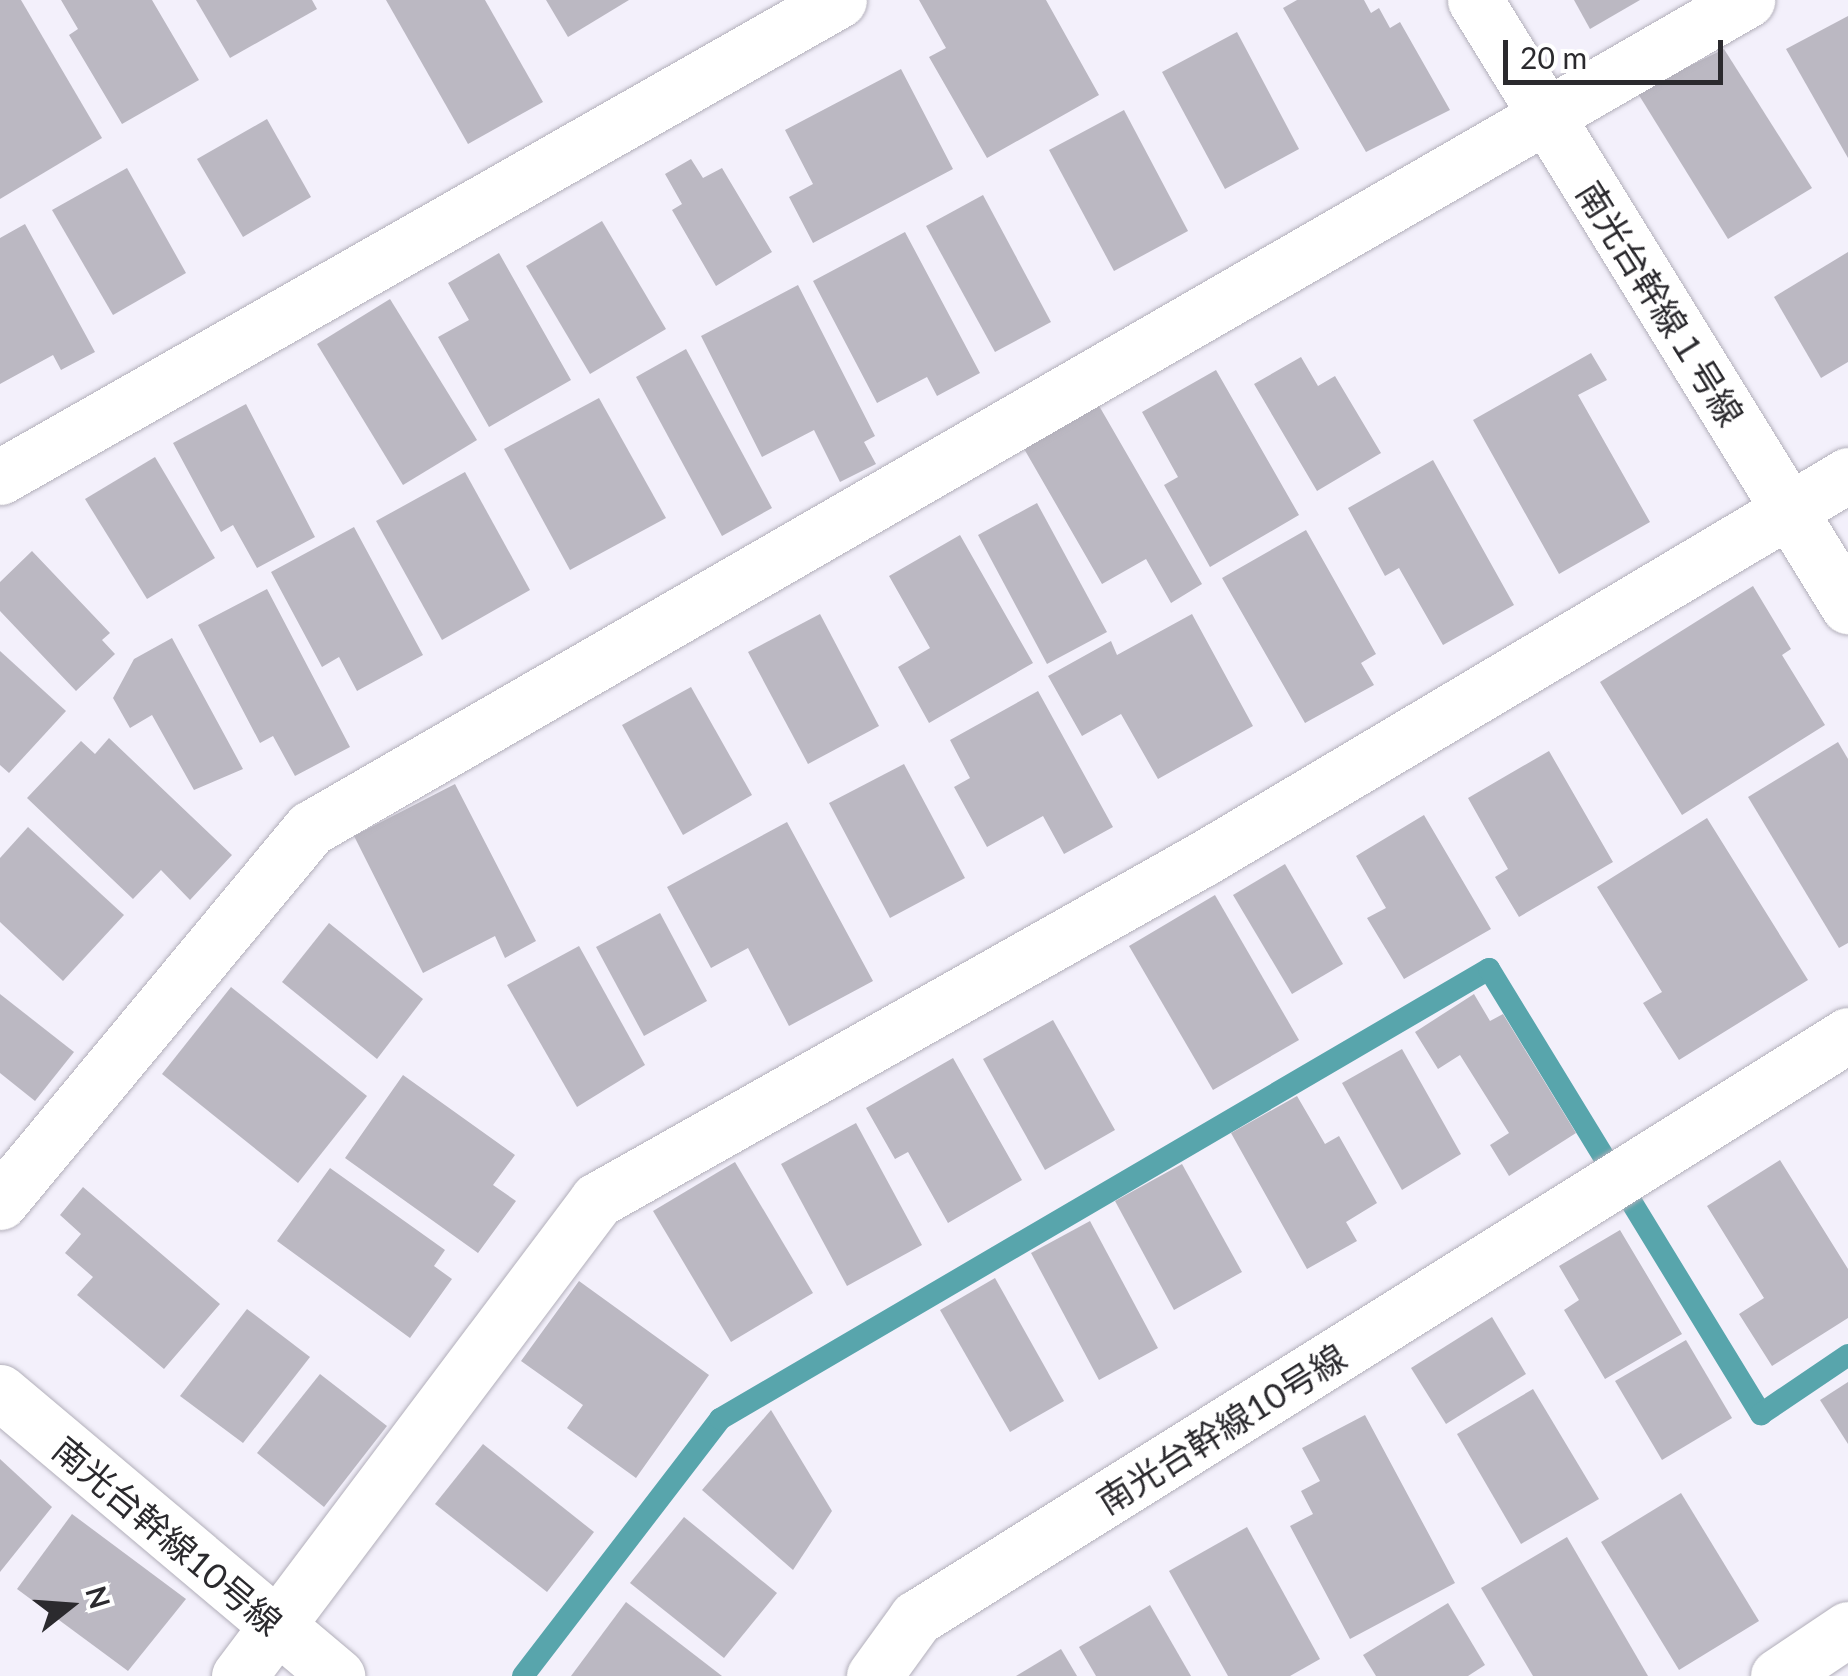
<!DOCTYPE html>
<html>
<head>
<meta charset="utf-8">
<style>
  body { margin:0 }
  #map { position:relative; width:1848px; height:1676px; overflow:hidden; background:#f3f0fb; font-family:Lato,"Noto Sans JP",sans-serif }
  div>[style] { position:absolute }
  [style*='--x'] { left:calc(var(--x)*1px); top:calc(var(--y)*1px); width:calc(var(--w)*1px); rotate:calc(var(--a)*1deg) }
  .stream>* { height:22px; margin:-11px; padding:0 11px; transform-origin:11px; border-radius:11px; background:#58a5ac }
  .building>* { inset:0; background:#bbb8c2 }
  .roads { filter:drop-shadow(0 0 2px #b2afba) drop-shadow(0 0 2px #b2afba) }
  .street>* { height:55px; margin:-27.5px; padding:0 27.5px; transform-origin:27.5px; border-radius:27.5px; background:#fff }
  .secondary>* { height:55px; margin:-27.5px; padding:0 27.5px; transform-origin:27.5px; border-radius:27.5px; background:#fff }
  span { translate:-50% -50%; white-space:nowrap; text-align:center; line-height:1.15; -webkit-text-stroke:10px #fff; paint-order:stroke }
  .street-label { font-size:35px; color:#2b2a2e }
  .north { position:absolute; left:20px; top:1556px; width:100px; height:100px; -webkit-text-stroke:8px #fff; paint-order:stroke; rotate:73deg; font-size:28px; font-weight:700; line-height:40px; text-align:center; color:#2b2a2e }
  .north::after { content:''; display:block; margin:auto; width:35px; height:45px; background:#2b2a2e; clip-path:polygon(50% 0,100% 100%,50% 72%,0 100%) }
  .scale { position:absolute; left:1503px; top:40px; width:220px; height:45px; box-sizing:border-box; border:5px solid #2b2a2e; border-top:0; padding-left:12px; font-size:30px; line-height:35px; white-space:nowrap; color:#2b2a2e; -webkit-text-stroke:8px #fff; paint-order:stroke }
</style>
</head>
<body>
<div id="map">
  <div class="stream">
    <i style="--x:523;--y:1676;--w:324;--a:-52.5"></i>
    <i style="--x:720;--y:1419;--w:891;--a:-30.34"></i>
    <i style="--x:1489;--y:969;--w:522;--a:58.57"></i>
    <i style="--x:1761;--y:1414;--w:105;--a:-34.1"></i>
  </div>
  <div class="building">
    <i style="clip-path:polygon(0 0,21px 0,102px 138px,0 199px)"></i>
    <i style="clip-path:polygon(61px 0,152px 0,199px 80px,122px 124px,69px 35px,78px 29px)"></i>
    <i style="clip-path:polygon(196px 0,312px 0,317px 9px,230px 58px)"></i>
    <i style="clip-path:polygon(386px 0,485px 0,543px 102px,468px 144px)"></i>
    <i style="clip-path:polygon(546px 0,629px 0,568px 37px)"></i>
    <i style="clip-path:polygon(919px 0,1046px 0,1099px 95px,987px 158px,929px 57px,946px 48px)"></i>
    <i style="clip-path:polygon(1297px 0,1364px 0,1371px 13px,1379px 8px,1390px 28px,1400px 22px,1450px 110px,1366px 152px,1283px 8px)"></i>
    <i style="clip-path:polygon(1574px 0,1640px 0,1590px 29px)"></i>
    <i style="clip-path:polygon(1848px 16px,1848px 158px,1786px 49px)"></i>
    <i style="clip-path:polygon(1237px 32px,1299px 149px,1225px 189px,1162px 72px)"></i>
    <i style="clip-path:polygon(1724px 49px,1812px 188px,1728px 239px,1637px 92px)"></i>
    <i style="clip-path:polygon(901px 69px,953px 169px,813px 243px,789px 197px,813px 184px,785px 130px)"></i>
    <i style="clip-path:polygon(1124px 110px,1188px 231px,1114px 271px,1049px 150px)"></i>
    <i style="clip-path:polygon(267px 119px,311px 197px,243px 237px,197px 159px)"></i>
    <i style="clip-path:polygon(691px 159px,703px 178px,722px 168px,772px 252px,716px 286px,672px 210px,682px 204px,665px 174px)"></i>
    <i style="clip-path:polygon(127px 168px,186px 273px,113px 315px,52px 210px)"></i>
    <i style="clip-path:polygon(983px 195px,1051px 322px,995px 352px,926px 226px)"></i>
    <i style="clip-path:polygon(602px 221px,666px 329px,590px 374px,526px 266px)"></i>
    <i style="clip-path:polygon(25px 224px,95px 352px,61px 370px,53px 355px,0 384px,0 238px)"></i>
    <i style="clip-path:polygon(905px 232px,980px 373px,937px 396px,927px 377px,877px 403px,813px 281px)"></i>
    <i style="clip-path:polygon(1848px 252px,1848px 362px,1821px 378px,1774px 297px)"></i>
    <i style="clip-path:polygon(499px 253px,571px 380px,489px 427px,438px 337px,469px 320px,448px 283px)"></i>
    <i style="clip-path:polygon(798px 285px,875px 436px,864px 442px,876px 464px,840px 482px,814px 430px,762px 457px,701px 336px)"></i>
    <i style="clip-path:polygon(390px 299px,477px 440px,403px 485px,317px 344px)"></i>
    <i style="clip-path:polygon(686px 349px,772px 508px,722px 536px,636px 377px)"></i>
    <i style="clip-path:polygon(1591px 353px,1607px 380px,1578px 395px,1650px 522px,1559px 574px,1473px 420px)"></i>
    <i style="clip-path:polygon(1301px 357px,1318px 386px,1335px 376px,1381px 453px,1317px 491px,1254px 384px)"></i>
    <i style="clip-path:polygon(1216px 370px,1299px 515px,1210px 567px,1164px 485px,1178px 477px,1142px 412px)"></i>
    <i style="clip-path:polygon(599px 398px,666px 518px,570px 570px,504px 449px)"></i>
    <i style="clip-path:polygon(246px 404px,315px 537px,257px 568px,233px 525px,221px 532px,173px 443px)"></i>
    <i style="clip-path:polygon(1098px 404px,1202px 584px,1171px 603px,1146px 559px,1102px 584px,1023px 447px)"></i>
    <i style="clip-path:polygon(155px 457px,215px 558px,147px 599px,85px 499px)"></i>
    <i style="clip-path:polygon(1433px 460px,1514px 605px,1443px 645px,1399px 568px,1385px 576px,1348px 508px)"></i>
    <i style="clip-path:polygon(465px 472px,530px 590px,442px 640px,376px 521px)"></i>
    <i style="clip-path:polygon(1037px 503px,1107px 632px,1047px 664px,978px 535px)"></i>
    <i style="clip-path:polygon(354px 527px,423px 655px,357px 691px,339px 657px,322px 667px,271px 572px)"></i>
    <i style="clip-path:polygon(1306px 530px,1376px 654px,1361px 663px,1374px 685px,1305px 723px,1222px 578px)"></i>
    <i style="clip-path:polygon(960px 535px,1033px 663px,929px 723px,898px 667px,930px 648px,889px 576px)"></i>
    <i style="clip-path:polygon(32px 551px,110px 633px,102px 640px,115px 654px,76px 691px,0 611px,0 582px)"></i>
    <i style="clip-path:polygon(1753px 586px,1791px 649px,1782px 655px,1825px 725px,1682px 815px,1600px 682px)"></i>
    <i style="clip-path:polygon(267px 589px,350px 747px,295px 776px,273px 736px,260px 743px,198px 625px)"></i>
    <i style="clip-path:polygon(820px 614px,879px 726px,808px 764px,748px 652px)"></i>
    <i style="clip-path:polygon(1192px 614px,1253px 726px,1158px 779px,1121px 714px,1082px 736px,1048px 676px,1111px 641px,1117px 655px)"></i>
    <i style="clip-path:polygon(172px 638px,243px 769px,194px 790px,152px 715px,130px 728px,113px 698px,134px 659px)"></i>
    <i style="clip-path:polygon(0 651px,66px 711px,9px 773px,0 765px)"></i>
    <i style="clip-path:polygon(691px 687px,752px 795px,683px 835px,622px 725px)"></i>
    <i style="clip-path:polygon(1038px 691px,1113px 827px,1064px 854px,1043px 816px,987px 847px,954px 787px,970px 778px,950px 740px)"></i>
    <i style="clip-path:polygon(109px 738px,232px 855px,190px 900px,161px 870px,133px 899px,27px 798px,81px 741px,95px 754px)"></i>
    <i style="clip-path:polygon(1838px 742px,1848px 759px,1848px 943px,1839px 948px,1748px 797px)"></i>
    <i style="clip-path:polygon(1549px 751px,1613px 862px,1519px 917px,1495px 877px,1508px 869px,1468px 798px)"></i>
    <i style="clip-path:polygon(904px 764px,965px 878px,890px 918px,829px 803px)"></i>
    <i style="clip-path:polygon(455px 784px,536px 941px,505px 958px,495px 936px,423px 973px,354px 836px)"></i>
    <i style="clip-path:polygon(1424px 815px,1491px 929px,1404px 979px,1367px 918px,1386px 908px,1356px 856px)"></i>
    <i style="clip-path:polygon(1707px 818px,1808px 980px,1679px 1060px,1643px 1003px,1662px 992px,1597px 887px)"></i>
    <i style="clip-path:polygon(787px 822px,873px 981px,789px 1026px,748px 948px,711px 968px,667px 887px)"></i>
    <i style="clip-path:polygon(28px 827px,124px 915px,63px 981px,0 922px,0 858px)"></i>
    <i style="clip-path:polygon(1285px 864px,1343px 964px,1292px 994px,1233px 895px)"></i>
    <i style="clip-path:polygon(1215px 895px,1299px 1040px,1213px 1090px,1129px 946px)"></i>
    <i style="clip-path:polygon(660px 913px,707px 1001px,644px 1036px,596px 947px)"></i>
    <i style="clip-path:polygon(329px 923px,423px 999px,377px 1059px,282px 982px)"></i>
    <i style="clip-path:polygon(579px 946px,645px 1065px,577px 1107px,507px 985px)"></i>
    <i style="clip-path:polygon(231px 987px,367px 1096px,298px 1183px,162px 1074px)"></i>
    <i style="clip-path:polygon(0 994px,74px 1052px,35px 1101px,0 1073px)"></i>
    <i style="clip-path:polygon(1474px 994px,1490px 1021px,1503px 1014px,1576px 1133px,1509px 1176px,1490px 1145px,1509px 1133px,1460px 1055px,1438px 1069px,1415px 1032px)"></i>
    <i style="clip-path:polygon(1053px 1020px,1115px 1130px,1045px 1170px,983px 1059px)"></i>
    <i style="clip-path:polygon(1402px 1049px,1461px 1154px,1402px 1190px,1342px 1083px)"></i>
    <i style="clip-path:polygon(953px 1058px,1022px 1180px,948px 1223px,908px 1152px,895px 1159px,866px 1108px)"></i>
    <i style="clip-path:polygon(403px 1075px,515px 1155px,493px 1185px,516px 1201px,478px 1253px,345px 1158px)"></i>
    <i style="clip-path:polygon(1297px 1096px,1325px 1144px,1339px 1136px,1377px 1203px,1346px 1222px,1357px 1241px,1307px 1269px,1231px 1133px)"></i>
    <i style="clip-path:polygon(856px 1123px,922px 1245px,847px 1286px,781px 1164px)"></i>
    <i style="clip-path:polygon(1780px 1160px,1848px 1269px,1848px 1318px,1772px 1366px,1739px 1314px,1764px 1298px,1707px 1206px)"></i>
    <i style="clip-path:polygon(735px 1162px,813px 1293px,731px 1342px,653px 1211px)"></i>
    <i style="clip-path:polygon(1182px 1164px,1242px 1272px,1174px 1310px,1115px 1201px)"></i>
    <i style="clip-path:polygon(330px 1168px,445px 1250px,434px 1266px,452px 1279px,410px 1338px,277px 1241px)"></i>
    <i style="clip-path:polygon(83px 1187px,220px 1304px,164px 1369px,77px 1295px,93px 1277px,65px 1253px,81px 1234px,60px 1215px)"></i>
    <i style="clip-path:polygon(1090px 1221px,1158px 1348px,1099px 1380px,1031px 1253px)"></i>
    <i style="clip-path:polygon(1620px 1230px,1682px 1334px,1605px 1379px,1564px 1310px,1579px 1300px,1559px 1266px)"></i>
    <i style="clip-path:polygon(995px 1278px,1064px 1401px,1010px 1432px,940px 1310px)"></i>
    <i style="clip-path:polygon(579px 1281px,709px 1375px,636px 1478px,567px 1428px,583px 1405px,521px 1361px)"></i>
    <i style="clip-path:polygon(247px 1309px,310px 1357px,243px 1443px,180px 1396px)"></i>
    <i style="clip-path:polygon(1492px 1317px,1526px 1374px,1446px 1424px,1411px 1368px)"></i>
    <i style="clip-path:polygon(1686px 1340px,1732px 1418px,1662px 1460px,1615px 1381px)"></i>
    <i style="clip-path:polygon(320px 1374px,387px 1426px,324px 1507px,257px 1453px)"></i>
    <i style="clip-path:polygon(1848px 1382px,1848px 1444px,1820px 1400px)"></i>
    <i style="clip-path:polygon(1533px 1389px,1599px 1499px,1521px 1544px,1457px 1434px)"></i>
    <i style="clip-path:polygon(771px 1410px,832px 1511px,793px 1570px,702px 1490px)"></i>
    <i style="clip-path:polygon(1365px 1415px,1455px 1583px,1350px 1639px,1290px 1526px,1313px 1514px,1301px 1491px,1320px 1481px,1302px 1448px)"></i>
    <i style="clip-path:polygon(483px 1444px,594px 1532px,547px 1592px,435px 1504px)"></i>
    <i style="clip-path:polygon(0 1459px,52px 1507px,0 1572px)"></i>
    <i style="clip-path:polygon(1681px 1493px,1759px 1621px,1679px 1670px,1601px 1542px)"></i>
    <i style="clip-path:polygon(72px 1514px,186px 1599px,128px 1671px,17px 1589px)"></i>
    <i style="clip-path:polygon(684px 1517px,777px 1593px,724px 1658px,630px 1583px)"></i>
    <i style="clip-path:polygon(1247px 1527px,1320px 1659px,1290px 1676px,1228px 1676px,1169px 1571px)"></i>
    <i style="clip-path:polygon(1567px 1537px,1648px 1676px,1533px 1676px,1481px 1588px)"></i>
    <i style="clip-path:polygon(626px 1602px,722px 1676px,571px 1676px)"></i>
    <i style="clip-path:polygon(1448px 1603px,1485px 1665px,1468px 1676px,1376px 1676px,1363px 1655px)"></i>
    <i style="clip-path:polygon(1150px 1605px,1191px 1676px,1096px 1676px,1079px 1647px)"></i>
    <i style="clip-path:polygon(1061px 1649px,1077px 1676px,1016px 1676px)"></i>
  </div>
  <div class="roads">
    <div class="street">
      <i style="--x:0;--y:477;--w:965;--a:-29.62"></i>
      <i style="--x:0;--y:1202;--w:486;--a:-50.3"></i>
      <i style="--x:311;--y:828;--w:1658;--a:-29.97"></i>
      <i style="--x:239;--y:1676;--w:596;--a:-53.05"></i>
      <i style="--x:597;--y:1200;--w:699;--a:-29.39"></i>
      <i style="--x:1206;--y:857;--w:747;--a:-30.75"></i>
      <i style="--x:1778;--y:1676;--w:84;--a:-33.9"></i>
    </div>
    <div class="secondary">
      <i style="--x:1475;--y:0;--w:712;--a:58.39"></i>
      <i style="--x:0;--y:1392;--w:441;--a:40.1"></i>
      <i style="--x:874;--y:1676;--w:72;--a:-54.1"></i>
      <i style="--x:916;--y:1618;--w:1099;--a:-32.03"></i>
    </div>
  </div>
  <div class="street-label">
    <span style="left:1661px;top:303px;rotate:58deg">南光台幹線１号線</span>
    <span style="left:1221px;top:1428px;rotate:-32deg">南光台幹線10号線</span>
    <span style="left:168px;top:1535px;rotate:40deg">南光台幹線10号線</span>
  </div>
  <div class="north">N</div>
  <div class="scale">20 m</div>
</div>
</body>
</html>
